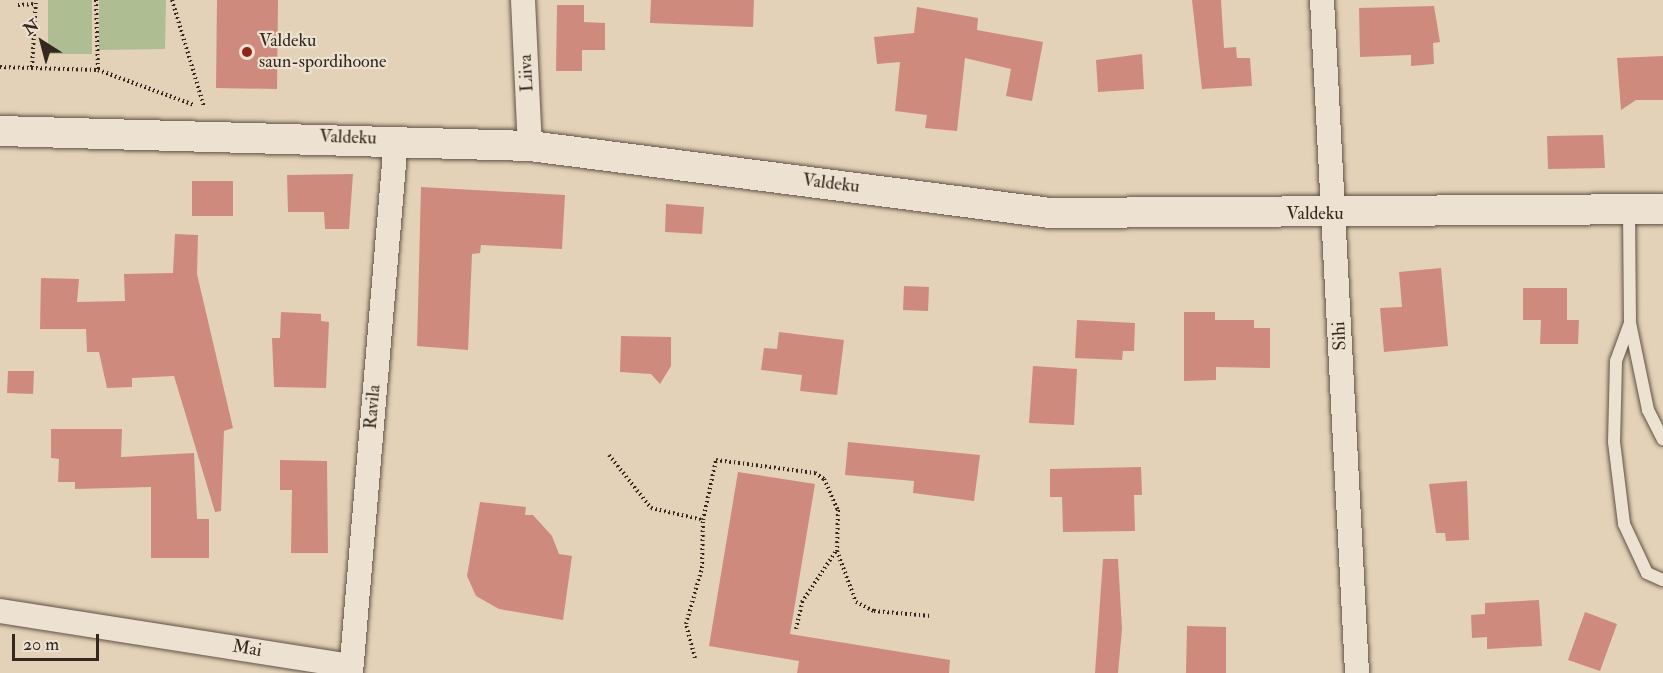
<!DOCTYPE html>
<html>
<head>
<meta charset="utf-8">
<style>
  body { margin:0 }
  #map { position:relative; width:1663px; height:673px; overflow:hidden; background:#e3d2b8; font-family:"IM FELL Double Pica",serif }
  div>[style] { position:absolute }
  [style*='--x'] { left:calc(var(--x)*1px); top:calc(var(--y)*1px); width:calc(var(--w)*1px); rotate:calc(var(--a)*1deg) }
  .green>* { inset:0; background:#afbd92 }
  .building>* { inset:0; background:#cf8a7e }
  .path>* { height:4px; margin-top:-2px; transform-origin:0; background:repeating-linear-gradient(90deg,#34271d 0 1.5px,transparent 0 4.5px) }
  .roads { filter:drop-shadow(0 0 2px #605244) drop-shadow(0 0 2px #605244) }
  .service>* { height:12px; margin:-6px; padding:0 6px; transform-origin:6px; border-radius:6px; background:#ede2d1 }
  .minor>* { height:24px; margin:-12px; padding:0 12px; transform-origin:12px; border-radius:12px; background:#ede2d1 }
  .tertiary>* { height:30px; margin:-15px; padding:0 15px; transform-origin:15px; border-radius:15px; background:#ede2d1 }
  .dots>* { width:16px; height:16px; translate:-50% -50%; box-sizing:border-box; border:3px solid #ede2d1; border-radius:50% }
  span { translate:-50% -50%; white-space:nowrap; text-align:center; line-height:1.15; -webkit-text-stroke:4.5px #ede2d1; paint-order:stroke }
  .poi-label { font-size:18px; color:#34271d }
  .left { translate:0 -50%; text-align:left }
  .street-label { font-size:18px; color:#34271d }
  .north { position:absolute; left:12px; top:12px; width:60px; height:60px; -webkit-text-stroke:4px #ede2d1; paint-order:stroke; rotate:324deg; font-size:16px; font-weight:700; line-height:24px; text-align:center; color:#34271d }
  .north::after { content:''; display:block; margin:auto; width:21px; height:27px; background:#34271d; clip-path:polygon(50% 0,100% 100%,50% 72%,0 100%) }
  .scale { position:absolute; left:12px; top:634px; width:87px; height:27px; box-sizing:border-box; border:3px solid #34271d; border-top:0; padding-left:8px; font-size:18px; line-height:21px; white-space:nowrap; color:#34271d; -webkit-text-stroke:4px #ede2d1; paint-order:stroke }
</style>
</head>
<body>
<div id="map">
  <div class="green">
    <i style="clip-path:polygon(48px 0,92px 0,92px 54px,48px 54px)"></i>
    <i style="clip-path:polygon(99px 0,166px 0,165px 49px,99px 50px)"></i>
  </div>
  <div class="building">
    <i style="clip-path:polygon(217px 0,278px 0,277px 89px,216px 88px)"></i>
    <i style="clip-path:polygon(651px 0,754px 0,753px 27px,650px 23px)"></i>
    <i style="clip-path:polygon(1192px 0,1221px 0,1224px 48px,1236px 47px,1237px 58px,1250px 58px,1252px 86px,1202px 89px)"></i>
    <i style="clip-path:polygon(557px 5px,584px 5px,584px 22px,605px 23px,605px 50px,582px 50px,582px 71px,556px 71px)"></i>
    <i style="clip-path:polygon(1434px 6px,1440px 42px,1433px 43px,1434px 64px,1411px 66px,1411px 55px,1360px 57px,1359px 8px)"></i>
    <i style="clip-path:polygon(917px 7px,978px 18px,977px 30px,1043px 42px,1032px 101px,1006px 96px,1011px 69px,965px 58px,957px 131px,925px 128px,927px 115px,895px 111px,900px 62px,877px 64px,874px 37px,914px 33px)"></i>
    <i style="clip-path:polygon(1142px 54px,1144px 89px,1098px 92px,1096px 60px)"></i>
    <i style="clip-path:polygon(1663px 56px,1663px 100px,1636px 100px,1621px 110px,1617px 58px)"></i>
    <i style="clip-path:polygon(1603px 135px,1605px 168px,1548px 169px,1547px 136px)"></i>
    <i style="clip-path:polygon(353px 174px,349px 229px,325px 229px,324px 212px,288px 212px,287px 175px)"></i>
    <i style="clip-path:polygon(192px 181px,233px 181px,233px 216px,192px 216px)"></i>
    <i style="clip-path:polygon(421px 187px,565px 195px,562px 249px,481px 245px,480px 253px,472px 254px,468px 350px,417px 346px)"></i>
    <i style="clip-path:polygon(666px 204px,704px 207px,702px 234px,665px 232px)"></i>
    <i style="clip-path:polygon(175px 234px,198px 235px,197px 274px,233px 428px,224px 431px,221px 511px,215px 512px,174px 376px,132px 378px,132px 387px,107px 388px,99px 352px,87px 352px,86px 329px,40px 329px,41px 278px,79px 279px,77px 302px,125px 301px,124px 274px,173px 273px)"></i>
    <i style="clip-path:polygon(1441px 268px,1448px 346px,1384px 352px,1380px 308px,1402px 307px,1399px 272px)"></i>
    <i style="clip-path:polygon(904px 286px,929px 287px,928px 311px,903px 310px)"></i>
    <i style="clip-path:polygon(1523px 288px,1567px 288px,1567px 320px,1579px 320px,1578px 344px,1540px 344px,1541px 320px,1523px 320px)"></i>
    <i style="clip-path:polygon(281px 312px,321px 314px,321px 321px,329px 322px,326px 388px,274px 387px,272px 338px,280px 338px)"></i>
    <i style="clip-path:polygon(1184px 312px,1215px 312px,1215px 320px,1254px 320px,1254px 328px,1270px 328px,1270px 368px,1216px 367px,1216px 380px,1184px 381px)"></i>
    <i style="clip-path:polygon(1077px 320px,1135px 323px,1134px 351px,1123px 351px,1122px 360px,1075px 358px)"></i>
    <i style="clip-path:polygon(779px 332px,844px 340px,837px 395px,800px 391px,802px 375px,761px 370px,764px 348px,777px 349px)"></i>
    <i style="clip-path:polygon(621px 336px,671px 337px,671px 366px,660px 384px,651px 374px,620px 372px)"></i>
    <i style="clip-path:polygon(1033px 366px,1077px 369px,1074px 425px,1029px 423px)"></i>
    <i style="clip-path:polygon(8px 371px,34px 371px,33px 394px,7px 393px)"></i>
    <i style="clip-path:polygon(51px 429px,122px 429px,121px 457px,194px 453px,197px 519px,209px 519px,209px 558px,151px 558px,151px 487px,75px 489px,75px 482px,58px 482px,59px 459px,51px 458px)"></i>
    <i style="clip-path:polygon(848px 442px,980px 455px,974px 501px,913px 493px,914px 481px,845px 475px)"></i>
    <i style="clip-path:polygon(280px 460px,327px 461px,328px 553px,291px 553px,292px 490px,280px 490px)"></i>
    <i style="clip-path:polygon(1141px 467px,1142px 495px,1134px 495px,1135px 531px,1063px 532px,1062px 497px,1050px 497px,1050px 469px)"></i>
    <i style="clip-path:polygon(738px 472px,815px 484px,790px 634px,950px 660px,949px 673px,797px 673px,799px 661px,709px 646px)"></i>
    <i style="clip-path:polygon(1467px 481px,1469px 540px,1446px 541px,1445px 533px,1436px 533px,1429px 484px)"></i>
    <i style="clip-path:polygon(480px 502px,526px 507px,525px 515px,533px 515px,552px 536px,559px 554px,572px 556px,563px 620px,499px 609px,476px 596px,467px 576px)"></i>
    <i style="clip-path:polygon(1103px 559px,1118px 559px,1122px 629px,1118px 673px,1095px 673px)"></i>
    <i style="clip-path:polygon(1539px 600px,1542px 646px,1487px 649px,1487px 637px,1472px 638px,1471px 615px,1485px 614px,1485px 603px)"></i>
    <i style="clip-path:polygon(1585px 612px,1617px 624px,1600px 671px,1568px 660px)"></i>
    <i style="clip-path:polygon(1187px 626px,1226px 627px,1226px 673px,1186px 673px)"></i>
  </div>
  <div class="path">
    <i style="--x:96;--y:0;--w:70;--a:88.4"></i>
    <i style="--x:172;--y:0;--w:112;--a:73.3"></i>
    <i style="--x:18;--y:5;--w:18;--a:-3"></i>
    <i style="--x:0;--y:67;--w:98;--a:1.8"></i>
    <i style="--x:98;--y:70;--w:102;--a:20"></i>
    <i style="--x:32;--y:67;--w:67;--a:-86.6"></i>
    <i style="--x:609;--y:455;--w:68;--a:51.6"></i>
    <i style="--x:651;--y:508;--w:53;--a:13"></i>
    <i style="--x:703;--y:520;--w:61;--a:-77.8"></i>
    <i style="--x:716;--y:460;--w:100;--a:7.5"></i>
    <i style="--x:815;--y:473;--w:11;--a:34"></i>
    <i style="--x:824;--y:479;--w:34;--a:66"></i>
    <i style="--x:838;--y:510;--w:41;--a:91.4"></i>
    <i style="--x:837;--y:551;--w:54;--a:69.6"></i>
    <i style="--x:856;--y:602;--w:20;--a:27"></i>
    <i style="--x:874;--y:611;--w:57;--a:5"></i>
    <i style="--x:796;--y:629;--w:28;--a:-77"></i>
    <i style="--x:802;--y:602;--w:61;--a:-56.3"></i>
    <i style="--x:695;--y:658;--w:35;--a:-105"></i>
    <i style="--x:686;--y:624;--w:58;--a:-74.1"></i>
    <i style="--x:702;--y:568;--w:48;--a:-88.8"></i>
  </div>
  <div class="roads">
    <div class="service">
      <i style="--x:1629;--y:209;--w:114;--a:89.5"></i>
      <i style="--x:1630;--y:323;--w:89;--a:78.3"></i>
      <i style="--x:1648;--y:410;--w:33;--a:63"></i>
      <i style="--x:1630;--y:323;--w:40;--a:110.2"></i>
      <i style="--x:1616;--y:361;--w:81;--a:91.4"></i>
      <i style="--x:1614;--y:442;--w:83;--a:83"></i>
      <i style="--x:1624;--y:524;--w:54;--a:64.9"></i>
      <i style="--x:1647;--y:573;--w:17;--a:24"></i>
    </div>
    <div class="minor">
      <i style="--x:523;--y:0;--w:146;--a:87.3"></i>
      <i style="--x:1322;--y:0;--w:674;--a:87.02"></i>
      <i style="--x:0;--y:611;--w:355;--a:8.9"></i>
      <i style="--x:351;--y:673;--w:535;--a:-85.17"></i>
    </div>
    <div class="tertiary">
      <i style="--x:0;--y:131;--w:530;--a:1.62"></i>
      <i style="--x:530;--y:146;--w:524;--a:7.34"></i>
      <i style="--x:1050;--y:213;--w:613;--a:-0.37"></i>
    </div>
  </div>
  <div class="dots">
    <i style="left:247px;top:52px;background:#8f2418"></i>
  </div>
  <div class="poi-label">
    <span class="left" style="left:259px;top:52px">Valdeku<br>saun-spordihoone</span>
  </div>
  <div class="street-label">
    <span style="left:527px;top:73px;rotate:-93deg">Liiva</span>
    <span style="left:348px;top:138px;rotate:2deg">Valdeku</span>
    <span style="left:831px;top:184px;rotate:7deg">Valdeku</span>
    <span style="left:1315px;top:214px">Valdeku</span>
    <span style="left:1340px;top:336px;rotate:-93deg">Sihi</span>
    <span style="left:373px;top:407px;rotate:-85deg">Ravila</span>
    <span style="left:247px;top:649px;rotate:9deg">Mai</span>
  </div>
  <div class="north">N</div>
  <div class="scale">20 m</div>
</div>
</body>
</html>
